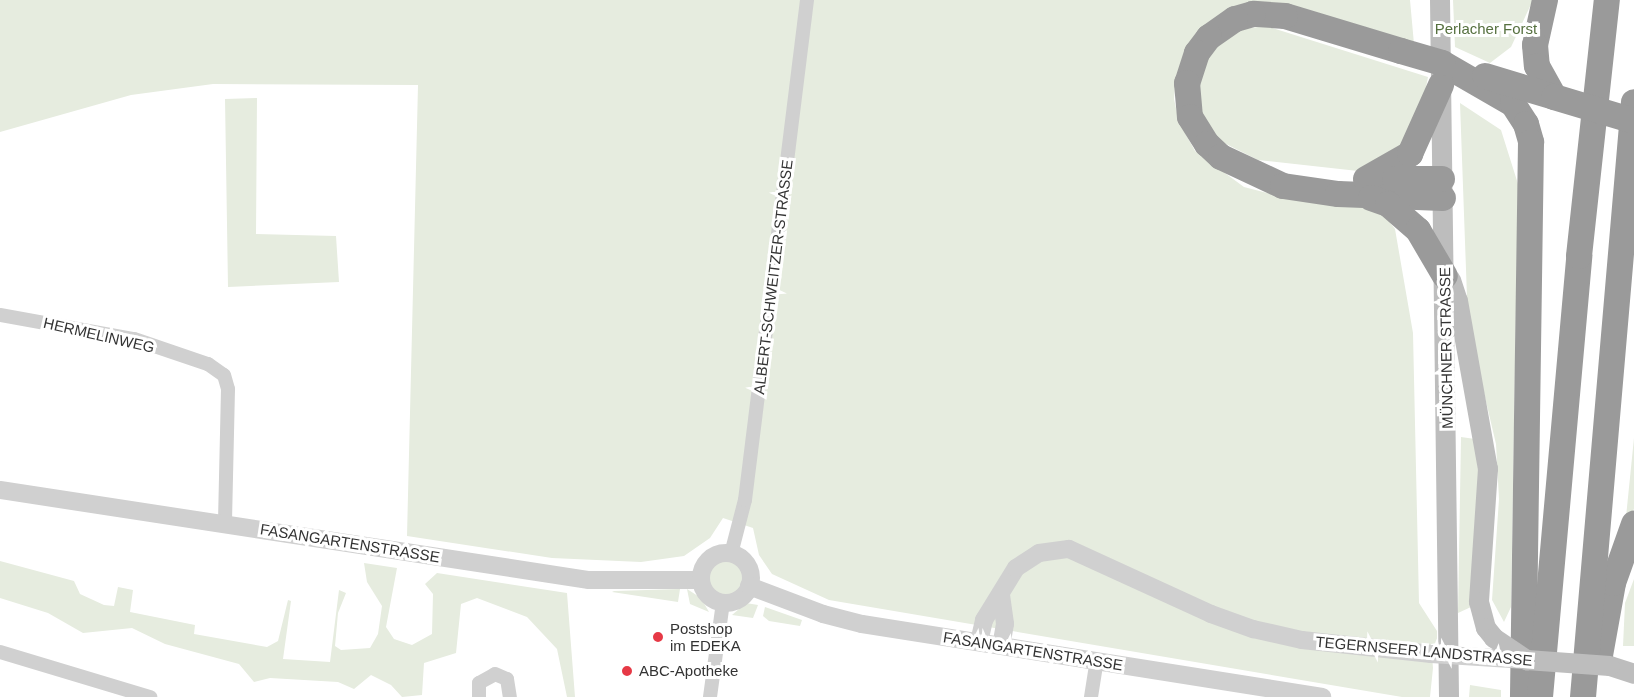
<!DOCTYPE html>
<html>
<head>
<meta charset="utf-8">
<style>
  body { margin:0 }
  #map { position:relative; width:1634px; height:697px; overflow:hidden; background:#fff; font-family:Arial,sans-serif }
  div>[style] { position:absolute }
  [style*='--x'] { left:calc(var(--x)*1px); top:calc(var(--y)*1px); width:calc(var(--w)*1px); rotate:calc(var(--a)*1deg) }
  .green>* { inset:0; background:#e6ecdf }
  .round { border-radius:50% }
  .minor>* { height:14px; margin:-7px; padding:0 7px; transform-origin:7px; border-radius:7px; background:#d0d0d0 }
  .tertiary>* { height:18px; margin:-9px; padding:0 9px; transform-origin:9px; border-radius:9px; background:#d0d0d0 }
  .tertiary>.ring { margin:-9px; padding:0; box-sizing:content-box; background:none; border:18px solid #d0d0d0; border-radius:50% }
  .secondary>* { height:20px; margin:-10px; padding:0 10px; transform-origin:10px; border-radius:10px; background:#bdbdbd }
  .motorway>* { height:26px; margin:-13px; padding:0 13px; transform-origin:13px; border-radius:13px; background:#9a9a9a }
  .tertiary-bridge>* { height:18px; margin:-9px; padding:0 9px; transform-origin:9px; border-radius:9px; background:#d0d0d0 }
  .secondary-bridge>* { height:20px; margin:-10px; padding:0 10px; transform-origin:10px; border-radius:10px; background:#bdbdbd }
  .motorway-bridge>* { height:26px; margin:-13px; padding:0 13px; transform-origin:13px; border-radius:13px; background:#9a9a9a }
  .dots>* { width:16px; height:16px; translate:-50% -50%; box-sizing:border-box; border:3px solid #fff; border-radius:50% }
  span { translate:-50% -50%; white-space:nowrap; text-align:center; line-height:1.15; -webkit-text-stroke:6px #fff; paint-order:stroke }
  .park-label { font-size:15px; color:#56703f }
  .street-label { font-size:15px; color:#333 }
  .poi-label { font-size:15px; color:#333 }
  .left { translate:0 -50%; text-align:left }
</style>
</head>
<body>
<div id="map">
  <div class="green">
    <i style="clip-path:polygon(0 0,1410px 0,1414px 44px,1256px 5px,1176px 76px,1174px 99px,1179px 122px,1195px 151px,1244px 187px,1295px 200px,1339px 202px,1382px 212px,1395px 229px,1413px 333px,1419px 603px,1437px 631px,1437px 643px,1431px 644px,1433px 668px,1430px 697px,1402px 697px,829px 600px,772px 574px,759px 555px,753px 528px,723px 518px,710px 538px,684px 556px,641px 562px,552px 558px,407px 536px,418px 85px,213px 84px,131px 95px,0 132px)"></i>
    <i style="clip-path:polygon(1453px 0,1533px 0,1511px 47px,1490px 63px,1455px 47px)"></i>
    <i style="clip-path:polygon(1266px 26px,1428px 77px,1416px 138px,1358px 171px,1258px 160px,1218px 140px,1203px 122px,1197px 82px,1204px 61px,1222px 40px,1242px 29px)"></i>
    <i style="clip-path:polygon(257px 98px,256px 234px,336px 236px,339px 282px,228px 287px,225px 99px)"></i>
    <i style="clip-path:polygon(1460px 103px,1501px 130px,1518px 184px,1511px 607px,1504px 622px,1492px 600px,1499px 499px,1496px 444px,1468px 325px)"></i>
    <i style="clip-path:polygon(1461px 437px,1475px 439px,1483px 516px,1471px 607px,1458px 613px)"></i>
    <i style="clip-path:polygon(1634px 438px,1634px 509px,1629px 518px,1626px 517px)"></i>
    <i class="round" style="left:707px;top:560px;width:36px;height:36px"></i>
    <i style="clip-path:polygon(0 561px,74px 581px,80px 594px,104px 605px,114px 606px,118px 587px,133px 590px,130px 612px,195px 625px,194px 634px,267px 647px,278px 641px,288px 600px,291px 601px,283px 659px,330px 662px,339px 590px,346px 593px,338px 613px,335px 646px,341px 650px,370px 648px,378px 634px,382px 606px,367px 582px,364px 563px,397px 568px,386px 627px,394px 639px,412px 645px,432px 634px,433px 594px,425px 584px,437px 573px,567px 593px,575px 697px,567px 697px,557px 649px,527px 617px,477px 598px,461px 604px,456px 653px,424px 663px,422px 695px,402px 697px,391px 685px,371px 675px,354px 689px,338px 682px,270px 678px,254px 682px,239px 664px,165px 644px,132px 628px,83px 633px,48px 613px,0 598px)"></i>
    <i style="clip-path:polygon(1634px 579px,1634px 646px,1623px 646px,1625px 603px)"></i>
    <i style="clip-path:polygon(680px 589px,678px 602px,612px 592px,614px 591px)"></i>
    <i style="clip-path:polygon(687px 589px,701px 598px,709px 612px,690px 604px)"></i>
    <i style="clip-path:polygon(746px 603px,758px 605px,753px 618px,732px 615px)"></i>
    <i style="clip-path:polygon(765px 607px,802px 620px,800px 626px,769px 621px,763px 616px)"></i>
    <i style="clip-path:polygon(1470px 685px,1501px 690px,1501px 697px,1469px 697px)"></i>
  </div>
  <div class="minor">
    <i style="--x:0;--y:315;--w:136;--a:10.2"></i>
    <i style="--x:134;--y:339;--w:78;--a:18.7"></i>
    <i style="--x:208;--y:364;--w:19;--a:35"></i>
    <i style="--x:224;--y:375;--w:15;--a:74"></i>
    <i style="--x:228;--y:389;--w:134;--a:91.3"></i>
    <i style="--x:731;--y:554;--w:56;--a:-75.5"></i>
    <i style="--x:745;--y:500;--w:504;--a:-82.93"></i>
    <i style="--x:0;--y:652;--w:157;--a:16.7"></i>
    <i style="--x:479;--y:697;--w:14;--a:-90"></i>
    <i style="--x:479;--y:683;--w:18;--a:-29"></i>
    <i style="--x:495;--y:674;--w:13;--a:23"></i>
    <i style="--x:507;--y:679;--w:18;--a:81"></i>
    <i style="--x:710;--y:697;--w:96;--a:-82.2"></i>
    <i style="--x:1091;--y:697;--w:36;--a:-81"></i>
  </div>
  <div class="tertiary">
    <i style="--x:0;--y:490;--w:596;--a:8.69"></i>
    <i style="--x:589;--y:580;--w:112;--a:0"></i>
    <i class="ring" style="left:701px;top:553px;width:32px;height:32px"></i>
    <i style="--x:749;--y:586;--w:79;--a:20.7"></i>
    <i style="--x:823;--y:614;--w:40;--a:14.4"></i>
    <i style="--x:862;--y:624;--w:466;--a:9"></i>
    <i style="--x:1001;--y:595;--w:29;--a:82"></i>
    <i style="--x:1005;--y:624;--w:22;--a:100"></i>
    <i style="--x:979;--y:642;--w:23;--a:-77"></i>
    <i style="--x:984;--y:620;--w:61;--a:-58.4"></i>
    <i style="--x:1016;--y:568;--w:27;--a:-33"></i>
    <i style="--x:1039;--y:553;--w:30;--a:-8"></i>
    <i style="--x:1069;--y:549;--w:156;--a:24.6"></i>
    <i style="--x:1211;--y:614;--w:45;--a:19.7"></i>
    <i style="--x:1253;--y:629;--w:50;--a:12.7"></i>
    <i style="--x:1302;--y:640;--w:130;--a:6.2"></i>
  </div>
  <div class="secondary">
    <i style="--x:1440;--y:0;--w:697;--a:89.26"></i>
    <i style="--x:1451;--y:280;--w:22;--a:72"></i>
    <i style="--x:1458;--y:301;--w:171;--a:79.9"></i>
    <i style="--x:1488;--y:469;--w:133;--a:93.9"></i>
    <i style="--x:1479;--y:602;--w:27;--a:75"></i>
    <i style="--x:1486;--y:628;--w:13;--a:51"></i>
    <i style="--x:1610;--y:666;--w:25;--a:18"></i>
  </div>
  <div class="motorway">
    <i style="--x:1545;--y:0;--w:46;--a:102.5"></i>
    <i style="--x:1535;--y:45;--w:21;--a:85"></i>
    <i style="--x:1537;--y:66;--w:35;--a:61"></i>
    <i style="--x:1401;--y:51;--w:121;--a:-163.2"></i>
    <i style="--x:1285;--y:16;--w:32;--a:-176"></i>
    <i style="--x:1253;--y:14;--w:19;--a:164"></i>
    <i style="--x:1235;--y:19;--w:32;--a:145"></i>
    <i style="--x:1209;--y:37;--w:20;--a:127"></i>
    <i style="--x:1197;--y:53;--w:32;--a:108"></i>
    <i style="--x:1187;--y:83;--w:34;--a:85"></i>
    <i style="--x:1190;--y:117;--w:32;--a:58"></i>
    <i style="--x:1207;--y:144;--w:19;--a:43"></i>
    <i style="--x:1221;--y:157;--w:68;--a:25.1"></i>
    <i style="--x:1283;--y:186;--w:56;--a:8.3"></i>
    <i style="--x:1338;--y:194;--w:105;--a:2.2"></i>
    <i style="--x:1442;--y:63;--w:82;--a:30"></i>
    <i style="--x:1513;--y:104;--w:24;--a:57"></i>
    <i style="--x:1526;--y:124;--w:19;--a:74"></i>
    <i style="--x:1531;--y:142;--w:555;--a:90.83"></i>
    <i style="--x:1485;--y:76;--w:72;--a:16.9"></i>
    <i style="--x:1366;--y:179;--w:51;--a:-29.6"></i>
    <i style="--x:1410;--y:154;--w:76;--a:-65.8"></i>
    <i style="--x:1395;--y:179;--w:47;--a:0"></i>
    <i style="--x:1371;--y:198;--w:18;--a:19"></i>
    <i style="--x:1388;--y:204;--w:40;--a:41"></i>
    <i style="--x:1418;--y:230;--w:53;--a:59.6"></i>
    <i style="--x:1599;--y:661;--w:79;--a:-79.8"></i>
    <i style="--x:1613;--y:583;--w:63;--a:-70.4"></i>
    <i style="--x:1540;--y:697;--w:443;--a:-84.9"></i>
    <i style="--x:1579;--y:256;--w:258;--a:-83.8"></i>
    <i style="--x:1583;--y:697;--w:597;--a:-85.1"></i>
  </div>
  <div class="tertiary-bridge">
    <i style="--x:1431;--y:654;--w:96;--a:3.6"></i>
  </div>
  <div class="secondary-bridge">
    <i style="--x:1494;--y:638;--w:40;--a:34"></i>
    <i style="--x:1527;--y:660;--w:83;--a:4.1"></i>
  </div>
  <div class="motorway-bridge">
    <i style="--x:1401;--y:51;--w:43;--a:16.3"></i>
    <i style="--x:1554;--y:97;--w:84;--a:16.7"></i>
  </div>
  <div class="dots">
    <i style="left:658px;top:637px;background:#e63946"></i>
    <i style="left:627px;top:671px;background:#e63946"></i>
  </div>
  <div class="park-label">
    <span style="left:1486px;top:29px">Perlacher Forst</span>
  </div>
  <div class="street-label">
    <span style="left:773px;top:277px;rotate:-83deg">ALBERT-SCHWEITZER-STRASSE</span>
    <span style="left:99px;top:335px;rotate:13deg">HERMELINWEG</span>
    <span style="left:1446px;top:348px;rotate:-91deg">MÜNCHNER STRASSE</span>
    <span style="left:350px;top:543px;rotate:9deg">FASANGARTENSTRASSE</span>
    <span style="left:1033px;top:651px;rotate:9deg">FASANGARTENSTRASSE</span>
    <span style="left:1424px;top:651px;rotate:5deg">TEGERNSEER LANDSTRASSE</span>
  </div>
  <div class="poi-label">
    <span class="left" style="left:670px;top:637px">Postshop<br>im EDEKA</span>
    <span class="left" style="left:639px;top:671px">ABC-Apotheke</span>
  </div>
</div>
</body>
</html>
